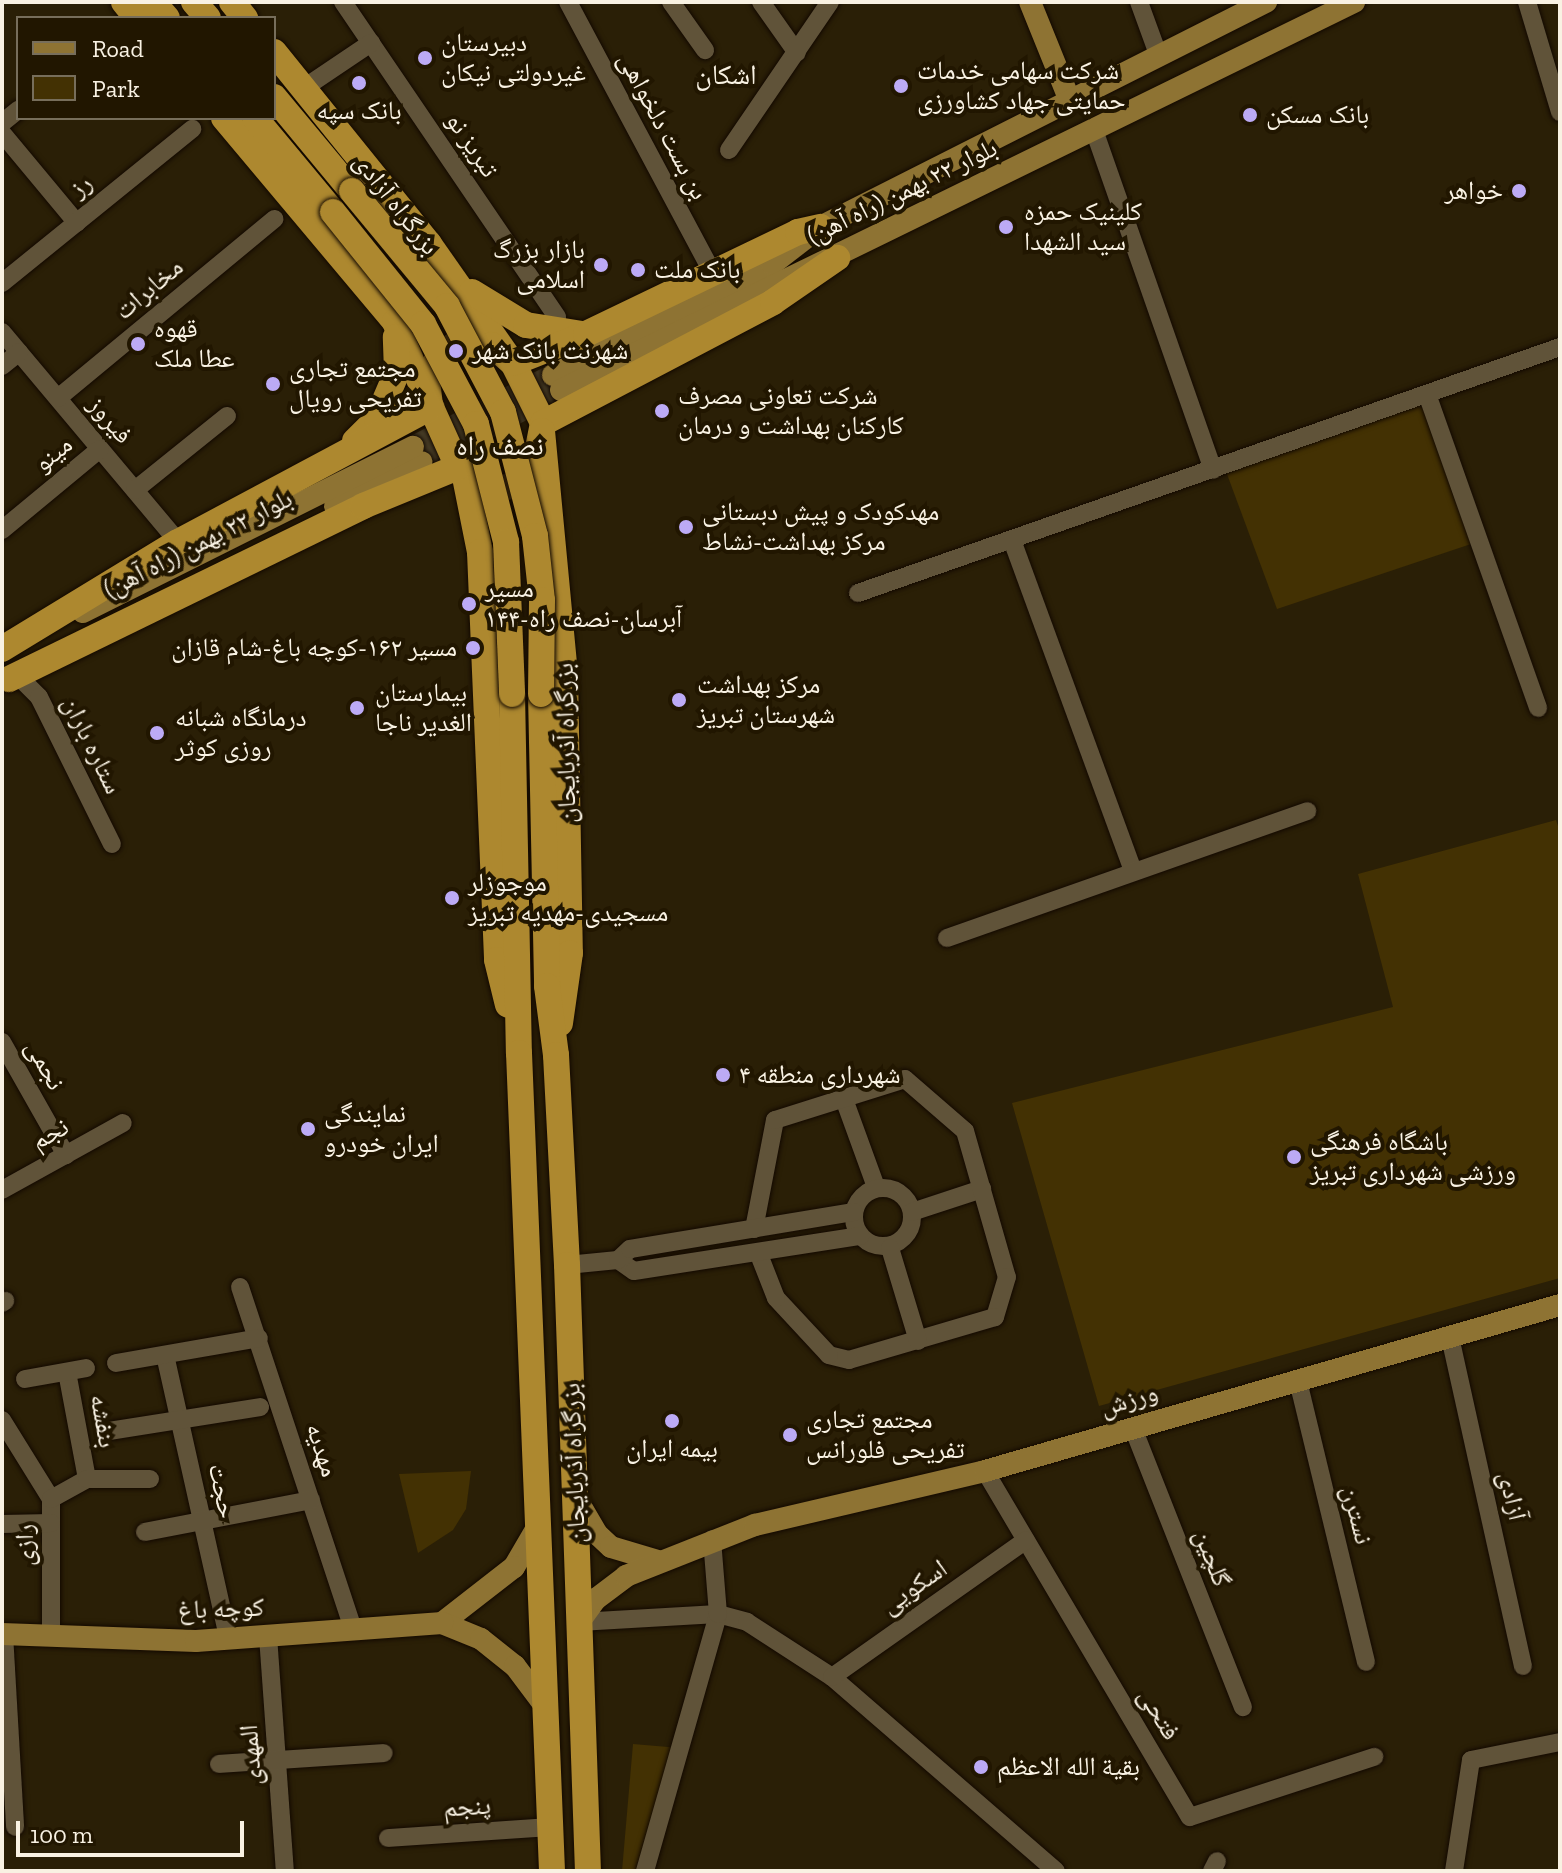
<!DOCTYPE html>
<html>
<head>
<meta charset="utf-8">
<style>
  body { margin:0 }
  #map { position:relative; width:1562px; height:1873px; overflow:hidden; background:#2a1f06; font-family:"Zilla Slab","Noto Naskh Arabic",serif }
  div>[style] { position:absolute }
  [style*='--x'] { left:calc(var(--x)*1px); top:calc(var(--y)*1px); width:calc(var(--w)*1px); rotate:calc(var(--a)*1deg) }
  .green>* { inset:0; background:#433103 }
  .major-tunnel>* { height:22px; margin-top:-11px; transform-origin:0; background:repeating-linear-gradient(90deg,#493f27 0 22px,transparent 0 33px) }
  .roads { filter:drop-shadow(0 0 2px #130900) drop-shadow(0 0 2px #130900) }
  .minor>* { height:18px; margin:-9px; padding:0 9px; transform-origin:9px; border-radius:9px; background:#605339 }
  .minor>.ring { margin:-9px; padding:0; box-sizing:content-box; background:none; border:18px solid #605339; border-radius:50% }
  .major>* { height:22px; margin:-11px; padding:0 11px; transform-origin:11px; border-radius:11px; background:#8e7333 }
  .highway>* { height:26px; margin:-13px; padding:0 13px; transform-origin:13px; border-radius:13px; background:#ad882f }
  .bridges { filter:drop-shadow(0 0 2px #130900) drop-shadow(0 0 2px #130900) }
  .highway-bridge>* { height:26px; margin:-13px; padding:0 13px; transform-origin:13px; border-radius:13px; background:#ad882f }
  .dots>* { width:22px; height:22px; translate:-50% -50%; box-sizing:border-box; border:4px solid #211600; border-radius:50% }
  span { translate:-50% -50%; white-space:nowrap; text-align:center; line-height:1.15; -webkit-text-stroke:8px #211600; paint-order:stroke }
  .poi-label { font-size:26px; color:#f9f2e3 }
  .left { translate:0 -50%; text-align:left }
  .right { translate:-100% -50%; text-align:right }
  .street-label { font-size:26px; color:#f9f2e3 }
  .neighbourhood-label { font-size:28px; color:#f9f2e3 }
  .frame { position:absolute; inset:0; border:4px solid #f9f2e3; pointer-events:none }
  .legend { position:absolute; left:16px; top:16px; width:260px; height:104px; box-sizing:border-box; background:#211600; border:2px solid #776e5b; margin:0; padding:10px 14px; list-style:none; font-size:24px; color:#f9f2e3 }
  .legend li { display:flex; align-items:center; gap:16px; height:40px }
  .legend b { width:40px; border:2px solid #776e5b }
  .scale { position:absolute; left:16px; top:1821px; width:228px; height:36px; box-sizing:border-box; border:4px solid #f9f2e3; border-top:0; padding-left:10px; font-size:24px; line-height:28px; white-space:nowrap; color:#f9f2e3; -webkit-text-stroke:6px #211600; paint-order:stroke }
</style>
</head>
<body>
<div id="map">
  <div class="green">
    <i style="clip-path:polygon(1423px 395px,1477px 542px,1277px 609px,1224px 466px)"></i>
    <i style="clip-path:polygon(1556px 820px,1560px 832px,1560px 1278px,1099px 1406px,1012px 1103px,1393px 1007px,1358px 874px)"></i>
    <i style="clip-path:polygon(471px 1471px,466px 1509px,453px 1530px,418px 1553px,399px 1474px)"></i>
    <i style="clip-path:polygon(633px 1744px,680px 1748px,645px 1871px,622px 1871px)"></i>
  </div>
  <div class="major-tunnel">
    <i style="--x:413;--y:447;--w:157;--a:-27.2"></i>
    <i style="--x:422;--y:462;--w:157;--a:-27.4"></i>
  </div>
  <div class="roads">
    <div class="minor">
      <i style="--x:343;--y:2;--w:381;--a:55.8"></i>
      <i style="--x:568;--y:2;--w:308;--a:61.9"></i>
      <i style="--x:671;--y:2;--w:59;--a:54.7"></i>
      <i style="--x:761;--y:2;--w:62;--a:54.8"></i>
      <i style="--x:1139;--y:2;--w:59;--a:70"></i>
      <i style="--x:1527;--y:2;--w:115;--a:73.3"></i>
      <i style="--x:304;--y:88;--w:81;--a:-33.9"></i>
      <i style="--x:2;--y:123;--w:21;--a:-39"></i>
      <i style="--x:1094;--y:130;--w:360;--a:70.7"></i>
      <i style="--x:2;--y:133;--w:117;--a:50.2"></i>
      <i style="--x:729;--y:150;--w:179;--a:-55.7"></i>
      <i style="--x:2;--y:283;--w:245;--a:-39"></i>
      <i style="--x:2;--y:332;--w:274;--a:50"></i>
      <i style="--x:2;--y:366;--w:22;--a:-39"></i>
      <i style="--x:1427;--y:394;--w:333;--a:70.5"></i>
      <i style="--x:58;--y:398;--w:281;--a:-39.6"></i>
      <i style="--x:135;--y:490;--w:118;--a:-38.8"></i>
      <i style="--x:2;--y:530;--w:127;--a:-39.6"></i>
      <i style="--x:1012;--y:540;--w:351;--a:69.9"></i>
      <i style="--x:858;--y:593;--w:744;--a:-19.31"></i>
      <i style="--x:17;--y:675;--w:31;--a:45"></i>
      <i style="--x:39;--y:697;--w:164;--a:63.6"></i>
      <i style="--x:947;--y:938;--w:382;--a:-19.4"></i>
      <i style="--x:2;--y:1042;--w:130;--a:60.5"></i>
      <i style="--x:844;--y:1099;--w:94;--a:70"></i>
      <i class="ring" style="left:854px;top:1188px;width:40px;height:40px"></i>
      <i style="--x:2;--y:1190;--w:138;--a:-29"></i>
      <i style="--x:912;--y:1212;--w:74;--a:-18.2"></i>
      <i style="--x:754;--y:1229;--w:111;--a:-79.1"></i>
      <i style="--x:775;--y:1120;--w:136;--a:-17.5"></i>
      <i style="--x:905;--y:1079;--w:79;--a:40.9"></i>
      <i style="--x:965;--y:1131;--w:152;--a:74"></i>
      <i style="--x:1007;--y:1277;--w:42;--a:106.7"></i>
      <i style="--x:995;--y:1317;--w:152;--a:163.6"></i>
      <i style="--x:849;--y:1360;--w:21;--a:-166"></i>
      <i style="--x:829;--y:1355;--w:78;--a:-132.9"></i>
      <i style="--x:776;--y:1298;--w:49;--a:-111.4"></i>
      <i style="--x:890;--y:1248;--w:97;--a:73.2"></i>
      <i style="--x:618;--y:1260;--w:19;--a:35"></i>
      <i style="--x:634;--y:1271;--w:229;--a:-8.8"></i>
      <i style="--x:567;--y:1265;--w:51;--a:-5.6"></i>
      <i style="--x:618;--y:1260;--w:16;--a:-43"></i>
      <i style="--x:630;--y:1249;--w:227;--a:-9.4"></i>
      <i style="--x:240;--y:1287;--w:360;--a:71.7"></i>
      <i style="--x:2;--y:1303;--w:4;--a:-34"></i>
      <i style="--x:1450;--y:1337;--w:337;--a:77.5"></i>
      <i style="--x:165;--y:1355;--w:290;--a:77.4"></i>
      <i style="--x:116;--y:1363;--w:145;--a:-9.9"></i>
      <i style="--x:67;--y:1372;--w:109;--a:79.4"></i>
      <i style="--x:25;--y:1379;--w:62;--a:-10.2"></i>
      <i style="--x:1298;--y:1381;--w:289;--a:76.4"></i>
      <i style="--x:2;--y:1420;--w:93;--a:58.2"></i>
      <i style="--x:51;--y:1499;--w:137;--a:90"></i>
      <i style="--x:1133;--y:1428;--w:300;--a:68.5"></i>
      <i style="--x:109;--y:1431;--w:153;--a:-9"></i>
      <i style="--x:985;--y:1471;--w:402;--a:59.4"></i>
      <i style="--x:1190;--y:1817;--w:194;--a:-18.1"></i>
      <i style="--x:51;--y:1499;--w:41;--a:-29.1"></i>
      <i style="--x:87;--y:1479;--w:63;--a:0"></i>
      <i style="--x:2;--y:1524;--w:49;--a:-1.2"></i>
      <i style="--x:145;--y:1532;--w:169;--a:-10.9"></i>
      <i style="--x:579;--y:1622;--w:139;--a:-3.3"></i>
      <i style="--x:718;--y:1614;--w:30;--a:15"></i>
      <i style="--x:747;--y:1622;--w:101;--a:32.9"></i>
      <i style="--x:832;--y:1677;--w:296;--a:40.9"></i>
      <i style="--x:4;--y:1634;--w:193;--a:86.7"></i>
      <i style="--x:268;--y:1636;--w:236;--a:85.9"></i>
      <i style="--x:832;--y:1677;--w:237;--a:-35.2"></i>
      <i style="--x:219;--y:1764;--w:165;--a:-3.8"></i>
      <i style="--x:388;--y:1838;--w:161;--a:-3.9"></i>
      <i style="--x:645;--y:1871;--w:267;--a:-74.1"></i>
      <i style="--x:718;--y:1614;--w:75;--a:-94.6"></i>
      <i style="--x:1212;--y:1871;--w:11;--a:-63"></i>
      <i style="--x:1454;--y:1871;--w:112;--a:-81.3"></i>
      <i style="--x:1471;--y:1760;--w:91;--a:-11.4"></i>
    </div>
    <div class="major">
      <i style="--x:1030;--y:2;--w:107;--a:68"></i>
      <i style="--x:553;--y:375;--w:246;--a:-26.9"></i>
      <i style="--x:772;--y:264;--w:61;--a:-37.6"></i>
      <i style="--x:820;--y:227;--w:500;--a:-26.8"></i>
      <i style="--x:561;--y:390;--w:883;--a:-26.07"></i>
      <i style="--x:335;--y:506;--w:97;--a:-26.8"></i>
      <i style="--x:83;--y:612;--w:369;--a:-26.6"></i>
      <i style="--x:576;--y:1498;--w:42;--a:59.7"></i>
      <i style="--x:597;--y:1534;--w:19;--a:43"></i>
      <i style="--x:611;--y:1547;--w:49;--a:16.6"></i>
      <i style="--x:538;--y:1526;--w:48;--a:120.3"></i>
      <i style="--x:514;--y:1567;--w:91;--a:142.1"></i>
      <i style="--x:442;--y:1623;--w:42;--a:22.3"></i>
      <i style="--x:481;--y:1639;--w:43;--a:38.5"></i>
      <i style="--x:515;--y:1666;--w:50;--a:53.1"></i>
      <i style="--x:579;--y:1622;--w:29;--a:-54"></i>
      <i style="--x:596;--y:1599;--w:38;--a:-37"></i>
      <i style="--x:626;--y:1576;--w:139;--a:-21.6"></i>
      <i style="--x:755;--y:1525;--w:236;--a:-13.2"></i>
      <i style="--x:985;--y:1471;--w:598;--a:-16.1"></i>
      <i style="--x:2;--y:1634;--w:194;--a:2.1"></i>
      <i style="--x:196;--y:1641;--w:247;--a:-4.2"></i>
    </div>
    <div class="highway">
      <i style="--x:124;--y:2;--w:21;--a:51"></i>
      <i style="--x:153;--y:2;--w:21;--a:49"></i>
      <i style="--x:194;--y:2;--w:21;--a:49"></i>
      <i style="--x:232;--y:2;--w:21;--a:51"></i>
      <i style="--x:274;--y:52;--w:247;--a:51.1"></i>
      <i style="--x:429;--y:244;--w:134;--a:55"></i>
      <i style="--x:274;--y:97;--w:122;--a:50.3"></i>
      <i style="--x:224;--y:118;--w:266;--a:50"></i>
      <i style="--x:395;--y:322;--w:82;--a:67.2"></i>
      <i style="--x:255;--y:118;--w:122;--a:50.3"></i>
      <i style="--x:472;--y:292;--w:63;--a:31.4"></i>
      <i style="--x:526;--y:325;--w:57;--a:9.1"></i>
      <i style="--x:474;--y:341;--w:18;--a:13"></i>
      <i style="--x:492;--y:345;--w:28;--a:41"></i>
      <i style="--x:513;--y:363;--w:67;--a:63.4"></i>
      <i style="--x:543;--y:423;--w:51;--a:101.3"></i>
      <i style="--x:533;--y:473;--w:23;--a:146"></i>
      <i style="--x:514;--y:486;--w:21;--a:172"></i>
      <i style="--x:493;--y:489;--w:19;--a:-162"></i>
      <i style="--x:475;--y:483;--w:23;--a:-137"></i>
      <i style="--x:458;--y:467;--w:68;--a:-114.3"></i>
      <i style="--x:430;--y:405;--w:24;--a:-97"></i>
      <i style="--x:427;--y:381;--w:21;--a:-65"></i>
      <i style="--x:436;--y:362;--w:23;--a:-43"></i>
      <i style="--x:453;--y:346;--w:22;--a:-13"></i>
      <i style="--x:513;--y:363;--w:79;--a:-21.7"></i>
      <i style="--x:586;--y:334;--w:235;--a:-25.7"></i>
      <i style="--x:798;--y:232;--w:23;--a:-13"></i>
      <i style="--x:543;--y:423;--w:260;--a:-27.7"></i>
      <i style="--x:773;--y:302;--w:78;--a:-34.5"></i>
      <i style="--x:542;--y:431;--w:244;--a:84.6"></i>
      <i style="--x:565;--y:674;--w:279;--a:89"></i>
      <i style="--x:570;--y:953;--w:71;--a:98.1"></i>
      <i style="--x:355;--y:441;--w:31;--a:-45"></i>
      <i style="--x:377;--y:419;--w:51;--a:-66.9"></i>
      <i style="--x:397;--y:372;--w:35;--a:-92"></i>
      <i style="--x:464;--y:472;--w:82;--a:78.7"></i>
      <i style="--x:480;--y:552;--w:408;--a:87.6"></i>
      <i style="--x:497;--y:960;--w:46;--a:76.3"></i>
      <i style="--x:2;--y:649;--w:206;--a:-31.3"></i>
      <i style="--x:178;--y:542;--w:287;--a:-28.1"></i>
      <i style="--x:9;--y:679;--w:394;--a:-26"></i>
      <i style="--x:363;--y:506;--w:103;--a:-22.3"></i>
      <i style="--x:512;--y:694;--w:359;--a:88.9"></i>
      <i style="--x:519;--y:1053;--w:819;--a:87.69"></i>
      <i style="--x:541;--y:694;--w:292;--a:88.8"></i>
      <i style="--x:547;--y:986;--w:70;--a:82.6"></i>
      <i style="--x:556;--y:1055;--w:210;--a:87"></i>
      <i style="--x:567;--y:1265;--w:606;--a:88.02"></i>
    </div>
  </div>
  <div class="bridges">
    <div class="highway-bridge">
      <i style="--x:352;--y:191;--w:149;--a:50.4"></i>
      <i style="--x:447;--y:306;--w:120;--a:62.2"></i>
      <i style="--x:503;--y:412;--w:128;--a:75.5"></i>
      <i style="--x:535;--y:536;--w:64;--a:83.8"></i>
      <i style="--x:542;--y:600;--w:94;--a:90.6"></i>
      <i style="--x:333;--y:212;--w:144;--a:51.2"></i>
      <i style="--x:423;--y:324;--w:113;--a:62.1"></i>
      <i style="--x:476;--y:424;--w:122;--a:75.7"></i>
      <i style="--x:506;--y:542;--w:152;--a:87.7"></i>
    </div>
  </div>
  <div class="dots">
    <i style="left:425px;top:58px;background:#bcaaf5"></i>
    <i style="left:359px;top:83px;background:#bcaaf5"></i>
    <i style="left:901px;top:86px;background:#bcaaf5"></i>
    <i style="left:1250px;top:115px;background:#bcaaf5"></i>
    <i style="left:1519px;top:191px;background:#bcaaf5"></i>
    <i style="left:1006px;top:227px;background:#bcaaf5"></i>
    <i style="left:601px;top:265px;background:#bcaaf5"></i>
    <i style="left:638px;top:270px;background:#bcaaf5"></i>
    <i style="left:138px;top:344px;background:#bcaaf5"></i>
    <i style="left:456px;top:351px;background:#bcaaf5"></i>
    <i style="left:273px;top:384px;background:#bcaaf5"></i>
    <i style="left:662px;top:411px;background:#bcaaf5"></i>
    <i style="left:686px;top:527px;background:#bcaaf5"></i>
    <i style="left:469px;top:604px;background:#bcaaf5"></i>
    <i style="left:473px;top:648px;background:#bcaaf5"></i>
    <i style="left:679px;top:700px;background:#bcaaf5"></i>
    <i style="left:357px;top:708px;background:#bcaaf5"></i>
    <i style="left:157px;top:733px;background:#bcaaf5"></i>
    <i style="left:452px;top:898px;background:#bcaaf5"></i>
    <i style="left:723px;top:1075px;background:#bcaaf5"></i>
    <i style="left:308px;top:1129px;background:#bcaaf5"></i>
    <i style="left:1294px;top:1157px;background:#bcaaf5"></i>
    <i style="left:672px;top:1421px;background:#bcaaf5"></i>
    <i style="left:790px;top:1435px;background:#bcaaf5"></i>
    <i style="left:981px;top:1767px;background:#bcaaf5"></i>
  </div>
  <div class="poi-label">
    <span class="left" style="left:441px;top:58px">دبیرستان<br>غیردولتی نیکان</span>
    <span class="left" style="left:917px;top:86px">شرکت سهامی خدمات<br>حمایتی جهاد کشاورزی</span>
    <span style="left:359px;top:111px">بانک سپه</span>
    <span class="left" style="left:1266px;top:115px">بانک مسکن</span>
    <span class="right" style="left:1503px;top:191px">خواهر</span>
    <span class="left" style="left:1024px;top:227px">کلینیک حمزه<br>سید الشهدا</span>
    <span class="right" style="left:585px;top:265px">بازار بزرگ<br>اسلامی</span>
    <span class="left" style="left:654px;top:270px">بانک ملت</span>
    <span class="left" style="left:154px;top:344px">قهوه<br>عطا ملک</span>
    <span class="left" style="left:472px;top:351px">شهرنت بانک شهر</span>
    <span class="left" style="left:289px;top:384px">مجتمع تجاری<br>تفریحی رویال</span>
    <span class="left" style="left:678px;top:411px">شرکت تعاونی مصرف<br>کارکنان بهداشت و درمان</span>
    <span class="left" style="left:702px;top:527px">مهدکودک و پیش دبستانی<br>مرکز بهداشت-نشاط</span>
    <span class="left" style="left:485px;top:604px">مسیر<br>۱۴۴-آبرسان-نصف راه</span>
    <span class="right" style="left:457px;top:648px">مسیر ۱۶۲-کوچه باغ-شام قازان</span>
    <span class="left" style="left:697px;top:700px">مرکز بهداشت<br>شهرستان تبریز</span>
    <span class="left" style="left:375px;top:708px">بیمارستان<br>الغدیر ناجا</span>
    <span class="left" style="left:175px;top:733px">درمانگاه شبانه<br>روزی کوثر</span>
    <span class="left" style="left:468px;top:898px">موجوزلر<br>مسجیدی-مهدیه تبریز</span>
    <span class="left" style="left:739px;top:1075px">شهرداری منطقه ۴</span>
    <span class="left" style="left:324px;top:1129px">نمایندگی<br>ایران خودرو</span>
    <span class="left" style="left:1310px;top:1157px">باشگاه فرهنگی<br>ورزشی شهرداری تبریز</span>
    <span class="left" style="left:806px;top:1435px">مجتمع تجاری<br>تفریحی فلورانس</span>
    <span style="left:672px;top:1449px">بیمه ایران</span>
    <span class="left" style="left:997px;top:1767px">بقیة الله الاعظم</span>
  </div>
  <div class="street-label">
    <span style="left:663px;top:126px;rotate:62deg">بن بست دلخواهی</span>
    <span style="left:472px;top:145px;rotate:56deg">تبریز نو</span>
    <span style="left:81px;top:186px;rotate:-39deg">رز</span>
    <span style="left:902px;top:192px;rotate:-26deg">بلوار ۲۲ بهمن (راه آهن)</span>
    <span style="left:396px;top:204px;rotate:52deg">بزرگراه آزادی</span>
    <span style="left:149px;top:289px;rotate:-40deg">مخابرات</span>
    <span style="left:110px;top:420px;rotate:50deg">فیروز</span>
    <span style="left:53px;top:454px;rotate:-39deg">مینو</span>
    <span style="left:198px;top:544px;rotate:-27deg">بلوار ۲۲ بهمن (راه آهن)</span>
    <span style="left:566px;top:743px;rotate:-91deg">بزرگراه آذربایجان</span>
    <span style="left:92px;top:745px;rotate:64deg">ستاره باران</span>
    <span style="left:45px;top:1065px;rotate:61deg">نجمی</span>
    <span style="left:50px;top:1134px;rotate:-29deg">نجم</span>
    <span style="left:1129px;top:1400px;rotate:-16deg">ورزش</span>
    <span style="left:103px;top:1421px;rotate:80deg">بنفشه</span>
    <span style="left:322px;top:1450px;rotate:72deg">مهدیه</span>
    <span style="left:574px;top:1463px;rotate:-92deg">بزرگراه آذربایجان</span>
    <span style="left:222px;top:1491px;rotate:78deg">حجت</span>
    <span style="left:1512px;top:1496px;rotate:77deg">آزادی</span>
    <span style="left:1357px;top:1515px;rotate:76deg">نسترن</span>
    <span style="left:25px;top:1545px;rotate:-90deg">رازی</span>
    <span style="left:1212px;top:1558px;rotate:69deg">گلچین</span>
    <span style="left:914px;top:1587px;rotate:-35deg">اسکویی</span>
    <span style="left:221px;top:1609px;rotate:-2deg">کوچه باغ</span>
    <span style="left:1159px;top:1714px;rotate:59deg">فتحی</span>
    <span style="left:251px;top:1755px;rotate:-94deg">المهدی</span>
    <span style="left:467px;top:1807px;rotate:-4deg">پنجم</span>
  </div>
  <div class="neighbourhood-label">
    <span style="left:726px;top:75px">اشکان</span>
    <span style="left:500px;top:446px">نصف راه</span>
  </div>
  <div class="frame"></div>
  <ul class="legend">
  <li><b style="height:10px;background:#8e7333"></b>Road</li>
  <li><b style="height:22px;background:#433103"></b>Park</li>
  </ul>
  <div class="scale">100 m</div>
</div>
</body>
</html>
